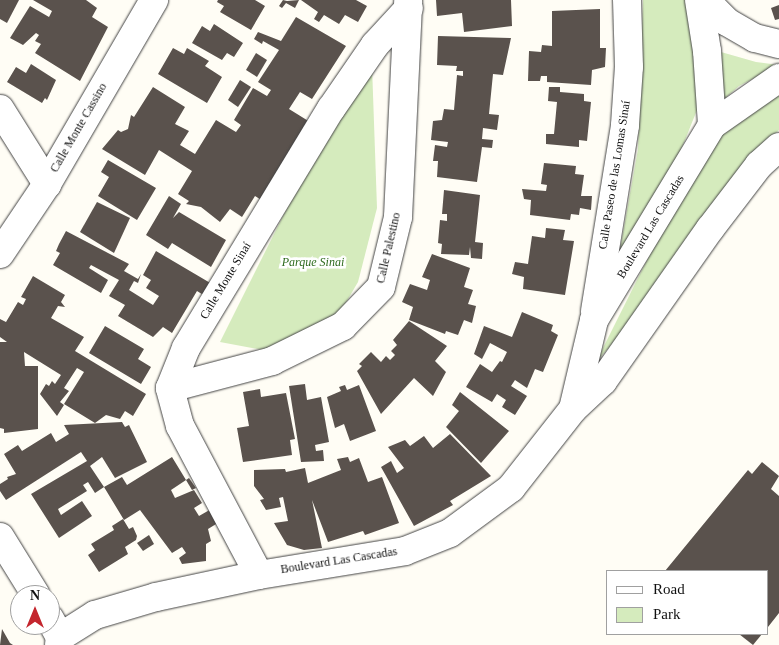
<!DOCTYPE html>
<html>
<head>
<meta charset="utf-8">
<style>
  body { margin:0 }
  #map { position:relative; width:779px; height:645px; overflow:hidden; background:#fffdf5; font-family:"Times New Roman",serif }
  div>[style] { position:absolute }
  [style*='--x'] { left:calc(var(--x)*1px); top:calc(var(--y)*1px); width:calc(var(--w)*1px); rotate:calc(var(--a)*1deg) }
  .green>* { inset:0; background:#d5ebbd }
  .building>* { inset:0; background:#5a524d }
  .roads { filter:drop-shadow(0 0 1px #444) drop-shadow(0 0 1px #444) }
  .minor>* { height:28px; margin:-14px; padding:0 14px; transform-origin:14px; border-radius:14px; background:#fff }
  .tertiary>* { height:28px; margin:-14px; padding:0 14px; transform-origin:14px; border-radius:14px; background:#fff }
  span { translate:-50% -50%; white-space:nowrap; text-align:center; line-height:1.15; -webkit-text-stroke:5px #fff; paint-order:stroke }
  .street-label { font-size:12px; color:#111 }
  .park-label { font-size:12px; color:#2f6b1f; font-style:italic }
  .legend { position:absolute; left:606px; top:570px; width:162px; height:65px; box-sizing:border-box; background:#fff; border:1px solid #a0a0a0; margin:0; padding:6px 9px; list-style:none; font-size:15px; color:#111 }
  .legend li { display:flex; align-items:center; gap:10px; height:25px }
  .legend b { width:25px; border:1px solid #a0a0a0 }
  .north { position:absolute; left:10px; top:585px; width:50px; height:50px; box-sizing:border-box; background:#fff; border:1px solid #a0a0a0; border-radius:50%; rotate:0deg; font-size:14px; font-weight:700; line-height:20px; text-align:center; color:#111 }
  .north::after { content:''; display:block; margin:auto; width:18px; height:22px; background:#c4262e; clip-path:polygon(50% 0,100% 100%,50% 72%,0 100%) }
</style>
</head>
<body>
<div id="map">
  <div class="green">
    <i style="clip-path:polygon(643px 0,688px 0,699px 105px,681px 150px,619px 255px,638px 149px)"></i>
    <i style="clip-path:polygon(721px 52px,756px 62px,779px 65px,739px 86px,724px 99px)"></i>
    <i style="clip-path:polygon(372px 66px,377px 208px,358px 282px,337px 318px,274px 352px,220px 342px,293px 196px)"></i>
    <i style="clip-path:polygon(779px 88px,779px 130px,750px 160px,639px 314px,596px 362px,671px 212px,719px 135px)"></i>
  </div>
  <div class="building">
    <i style="clip-path:polygon(0 0,19px 0,7px 23px,0 19px)"></i>
    <i style="clip-path:polygon(33px 0,86px 0,97px 8px,92px 17px,108px 27px,80px 81px,35px 53px,41px 44px,35px 41px,39px 35px,36px 33px,23px 45px,10px 38px,30px 6px,49px 17px,52px 11px)"></i>
    <i style="clip-path:polygon(218px 0,255px 0,265px 6px,251px 30px,220px 12px,224px 6px,217px 2px)"></i>
    <i style="clip-path:polygon(283px 0,287px 1px,299px 0,295px 8px,286px 3px,282px 8px,279px 6px)"></i>
    <i style="clip-path:polygon(301px 0,356px 0,367px 6px,358px 22px,345px 15px,339px 24px,324px 15px,319px 22px,314px 19px,318px 12px)"></i>
    <i style="clip-path:polygon(436px 0,511px 0,512px 26px,464px 32px,462px 13px,437px 16px)"></i>
    <i style="clip-path:polygon(779px 5px,779px 19px,775px 20px,771px 8px)"></i>
    <i style="clip-path:polygon(600px 9px,600px 48px,606px 48px,605px 67px,592px 70px,591px 85px,547px 82px,547px 76px,541px 76px,540px 81px,528px 81px,529px 51px,541px 52px,542px 45px,552px 46px,552px 11px)"></i>
    <i style="clip-path:polygon(296px 17px,346px 46px,312px 99px,300px 92px,289px 109px,310px 122px,263px 201px,255px 196px,242px 217px,230px 209px,220px 222px,201px 207px,186px 204px,189px 201px,178px 194px,192px 171px,159px 150px,145px 175px,102px 149px,118px 130px,121px 132px,128px 129px,131px 115px,134px 117px,153px 87px,185px 107px,175px 124px,189px 131px,180px 145px,195px 154px,216px 120px,236px 132px,241px 125px,234px 120px,253px 88px,267px 96px,271px 90px,258px 82px,279px 50px,263px 41px,262px 44px,254px 39px,258px 32px,281px 41px)"></i>
    <i style="clip-path:polygon(214px 24px,243px 43px,234px 57px,227px 53px,222px 60px,192px 43px,202px 26px,210px 31px)"></i>
    <i style="clip-path:polygon(438px 36px,511px 38px,503px 75px,493px 74px,489px 114px,499px 115px,497px 130px,483px 128px,482px 139px,493px 140px,492px 148px,482px 147px,477px 182px,437px 177px,438px 161px,433px 161px,435px 145px,447px 147px,448px 142px,431px 140px,433px 121px,442px 120px,444px 109px,454px 110px,457px 75px,463px 76px,463px 71px,456px 71px,457px 66px,437px 65px)"></i>
    <i style="clip-path:polygon(173px 48px,184px 54px,187px 48px,209px 61px,205px 66px,222px 77px,207px 103px,158px 74px)"></i>
    <i style="clip-path:polygon(256px 53px,267px 60px,257px 77px,246px 70px)"></i>
    <i style="clip-path:polygon(31px 64px,56px 80px,47px 100px,45px 98px,42px 103px,7px 82px,16px 67px,26px 73px)"></i>
    <i style="clip-path:polygon(240px 80px,251px 87px,238px 107px,228px 100px)"></i>
    <i style="clip-path:polygon(549px 87px,560px 87px,560px 92px,584px 94px,584px 101px,591px 102px,587px 141px,579px 140px,579px 147px,546px 144px,546px 134px,554px 134px,557px 102px,548px 101px)"></i>
    <i style="clip-path:polygon(108px 160px,156px 188px,137px 220px,98px 196px,109px 177px,101px 172px)"></i>
    <i style="clip-path:polygon(544px 163px,576px 166px,575px 174px,584px 175px,581px 196px,592px 196px,591px 210px,580px 208px,579px 215px,571px 214px,570px 220px,530px 215px,531px 200px,524px 199px,522px 189px,546px 191px,547px 185px,541px 184px)"></i>
    <i style="clip-path:polygon(444px 190px,480px 195px,475px 242px,483px 243px,482px 259px,471px 258px,470px 247px,469px 255px,441px 254px,442px 244px,438px 243px,440px 220px,447px 221px,447px 214px,442px 214px)"></i>
    <i style="clip-path:polygon(169px 196px,181px 204px,173px 218px,179px 212px,226px 240px,211px 267px,172px 243px,168px 249px,146px 235px)"></i>
    <i style="clip-path:polygon(97px 202px,130px 218px,114px 253px,80px 232px)"></i>
    <i style="clip-path:polygon(546px 228px,565px 230px,563px 240px,574px 241px,565px 295px,523px 289px,524px 277px,512px 274px,515px 262px,528px 264px,532px 236px,545px 238px)"></i>
    <i style="clip-path:polygon(66px 231px,129px 264px,124px 271px,138px 279px,141px 274px,138px 283px,134px 281px,129px 290px,153px 305px,159px 296px,146px 288px,151px 280px,143px 275px,156px 251px,212px 284px,205px 296px,197px 291px,172px 333px,163px 327px,153px 337px,118px 316px,125px 305px,109px 296px,119px 280px,91px 265px,89px 268px,108px 280px,101px 293px,53px 265px,60px 253px,56px 251px,59px 244px)"></i>
    <i style="clip-path:polygon(432px 254px,470px 268px,464px 287px,473px 290px,468px 304px,476px 306px,472px 323px,464px 320px,458px 335px,446px 331px,445px 334px,409px 320px,413px 307px,402px 302px,410px 284px,427px 290px,430px 280px,422px 277px)"></i>
    <i style="clip-path:polygon(33px 276px,65px 295px,61px 302px,65px 307px,58px 306px,51px 318px,84px 337px,75px 351px,146px 394px,133px 416px,125px 411px,120px 419px,106px 415px,95px 423px,64px 404px,84px 372px,77px 368px,64px 388px,69px 391px,60px 402px,64px 405px,57px 416px,40px 394px,46px 384px,49px 386px,52px 381px,55px 384px,61px 375px,24px 352px,25px 366px,38px 366px,38px 429px,4px 433px,4px 429px,0 428px,0 342px,7px 342px,0 337px,0 319px,6px 322px,18px 302px,23px 305px,26px 299px,21px 297px)"></i>
    <i style="clip-path:polygon(522px 312px,553px 325px,551px 331px,558px 335px,543px 372px,535px 369px,527px 388px,515px 380px,511px 386px,527px 396px,515px 415px,502px 407px,506px 400px,497px 394px,492px 402px,466px 387px,480px 364px,492px 372px,500px 361px,502px 362px,507px 352px,490px 343px,482px 359px,474px 354px,484px 326px,512px 337px)"></i>
    <i style="clip-path:polygon(409px 321px,447px 346px,435px 361px,446px 372px,433px 396px,414px 378px,381px 414px,357px 371px,362px 366px,359px 364px,371px 352px,381px 362px,386px 356px,390px 360px,395px 355px,391px 351px,397px 345px,393px 340px)"></i>
    <i style="clip-path:polygon(105px 326px,144px 349px,138px 359px,151px 367px,141px 384px,89px 353px)"></i>
    <i style="clip-path:polygon(305px 384px,307px 400px,321px 397px,329px 442px,315px 445px,316px 451px,323px 450px,324px 461px,301px 462px,289px 386px)"></i>
    <i style="clip-path:polygon(345px 385px,347px 390px,359px 385px,376px 431px,350px 441px,344px 424px,335px 428px,327px 397px,341px 391px,339px 387px)"></i>
    <i style="clip-path:polygon(260px 389px,261px 397px,286px 393px,295px 439px,290px 440px,292px 455px,243px 462px,237px 428px,249px 426px,243px 392px)"></i>
    <i style="clip-path:polygon(460px 392px,509px 431px,481px 463px,446px 427px,459px 411px,452px 405px)"></i>
    <i style="clip-path:polygon(122px 422px,125px 427px,129px 425px,147px 462px,115px 478px,102px 457px,90px 466px,104px 487px,95px 493px,88px 482px,83px 485px,87px 491px,58px 509px,61px 515px,82px 501px,92px 516px,59px 538px,31px 494px,87px 461px,81px 452px,6px 500px,0 491px,0 484px,8px 479px,7px 477px,16px 474px,4px 454px,18px 445px,22px 451px,51px 433px,56px 442px,69px 434px,64px 425px)"></i>
    <i style="clip-path:polygon(450px 434px,491px 476px,450px 501px,453px 505px,414px 526px,381px 467px,391px 461px,397px 473px,404px 468px,388px 447px,405px 440px,410px 446px,424px 436px,433px 448px)"></i>
    <i style="clip-path:polygon(172px 457px,186px 480px,171px 490px,175px 498px,194px 490px,202px 503px,194px 508px,199px 516px,213px 508px,221px 521px,208px 529px,211px 541px,206px 544px,206px 561px,182px 564px,179px 558px,186px 553px,182px 547px,172px 553px,140px 510px,124px 520px,104px 487px,122px 477px,127px 485px)"></i>
    <i style="clip-path:polygon(348px 457px,350px 462px,359px 458px,368px 482px,382px 477px,399px 523px,365px 535px,363px 531px,328px 542px,312px 500px,322px 548px,304px 550px,287px 545px,274px 523px,288px 521px,283px 497px,279px 498px,281px 507px,266px 510px,260px 500px,264px 499px,254px 486px,254px 470px,285px 469px,286px 472px,305px 468px,308px 483px,341px 470px,337px 459px)"></i>
    <i style="clip-path:polygon(762px 462px,779px 476px,771px 489px,779px 496px,779px 613px,768px 627px,768px 571px,665px 571px,748px 470px,752px 474px)"></i>
    <i style="clip-path:polygon(189px 478px,196px 488px,192px 490px,186px 480px)"></i>
    <i style="clip-path:polygon(123px 519px,129px 529px,133px 527px,137px 536px,136px 540px,125px 547px,128px 554px,99px 572px,88px 555px,95px 550px,91px 544px,114px 530px,112px 526px)"></i>
    <i style="clip-path:polygon(149px 535px,154px 544px,143px 551px,137px 543px)"></i>
    <i style="clip-path:polygon(2px 629px,10px 643px,13px 645px,0 645px)"></i>
    <i style="clip-path:polygon(739px 634px,762px 634px,753px 645px)"></i>
  </div>
  <div class="roads">
    <div class="minor">
      <i style="--x:0;--y:109;--w:89;--a:57.9"></i>
      <i style="--x:0;--y:254;--w:84;--a:-56.1"></i>
      <i style="--x:47;--y:184;--w:213;--a:-59.8"></i>
      <i style="--x:170;--y:388;--w:106;--a:-14.8"></i>
      <i style="--x:272;--y:361;--w:79;--a:-26.2"></i>
      <i style="--x:343;--y:326;--w:54;--a:-45.7"></i>
      <i style="--x:381;--y:287;--w:72;--a:-76.3"></i>
      <i style="--x:398;--y:217;--w:216;--a:-87.3"></i>
      <i style="--x:0;--y:537;--w:68;--a:58.2"></i>
      <i style="--x:259;--y:575;--w:169;--a:-117.9"></i>
      <i style="--x:180;--y:426;--w:39;--a:-105"></i>
      <i style="--x:170;--y:388;--w:43;--a:-68.2"></i>
      <i style="--x:186;--y:348;--w:280;--a:-58.8"></i>
      <i style="--x:331;--y:109;--w:78;--a:-55.5"></i>
      <i style="--x:375;--y:45;--w:50;--a:-47.4"></i>
      <i style="--x:50;--y:619;--w:21;--a:61"></i>
    </div>
    <div class="tertiary">
      <i style="--x:699;--y:0;--w:52;--a:81.1"></i>
      <i style="--x:707;--y:51;--w:74;--a:86.1"></i>
      <i style="--x:705;--y:0;--w:31;--a:45"></i>
      <i style="--x:727;--y:22;--w:32;--a:30"></i>
      <i style="--x:755;--y:38;--w:25;--a:14"></i>
      <i style="--x:595;--y:311;--w:188;--a:-80.8"></i>
      <i style="--x:625;--y:125;--w:58;--a:-86.1"></i>
      <i style="--x:629;--y:67;--w:67;--a:-91.7"></i>
      <i style="--x:573;--y:409;--w:91;--a:-76.7"></i>
      <i style="--x:594;--y:320;--w:228;--a:-58.8"></i>
      <i style="--x:712;--y:125;--w:82;--a:-35"></i>
      <i style="--x:59;--y:645;--w:8;--a:-83"></i>
      <i style="--x:60;--y:637;--w:41;--a:-32.2"></i>
      <i style="--x:95;--y:615;--w:64;--a:-16.4"></i>
      <i style="--x:156;--y:597;--w:105;--a:-12.1"></i>
      <i style="--x:259;--y:575;--w:148;--a:-9.3"></i>
      <i style="--x:405;--y:551;--w:48;--a:-21.8"></i>
      <i style="--x:450;--y:533;--w:76;--a:-36.4"></i>
      <i style="--x:511;--y:488;--w:100;--a:-51.9"></i>
      <i style="--x:573;--y:409;--w:41;--a:-43"></i>
      <i style="--x:603;--y:381;--w:186;--a:-54.9"></i>
      <i style="--x:710;--y:229;--w:81;--a:-52.6"></i>
      <i style="--x:759;--y:165;--w:27;--a:-42"></i>
    </div>
  </div>
  <div class="street-label">
    <span style="left:79px;top:128px;rotate:-60deg">Calle Monte Cassino</span>
    <span style="left:615px;top:175px;rotate:-81deg">Calle Paseo de las Lomas Sinaí</span>
    <span style="left:651px;top:227px;rotate:-59deg">Boulevard Las Cascadas</span>
    <span style="left:389px;top:248px;rotate:-77deg">Calle Palestino</span>
    <span style="left:226px;top:281px;rotate:-59deg">Calle Monte Sinaí</span>
    <span style="left:339px;top:561px;rotate:-9deg">Boulevard Las Cascadas</span>
  </div>
  <div class="park-label">
    <span style="left:313px;top:263px">Parque Sinai</span>
  </div>
  <ul class="legend">
  <li><b style="height:6px;background:#fff"></b>Road</li>
  <li><b style="height:14px;background:#d5ebbd"></b>Park</li>
  </ul>
  <div class="north">N</div>
</div>
</body>
</html>
